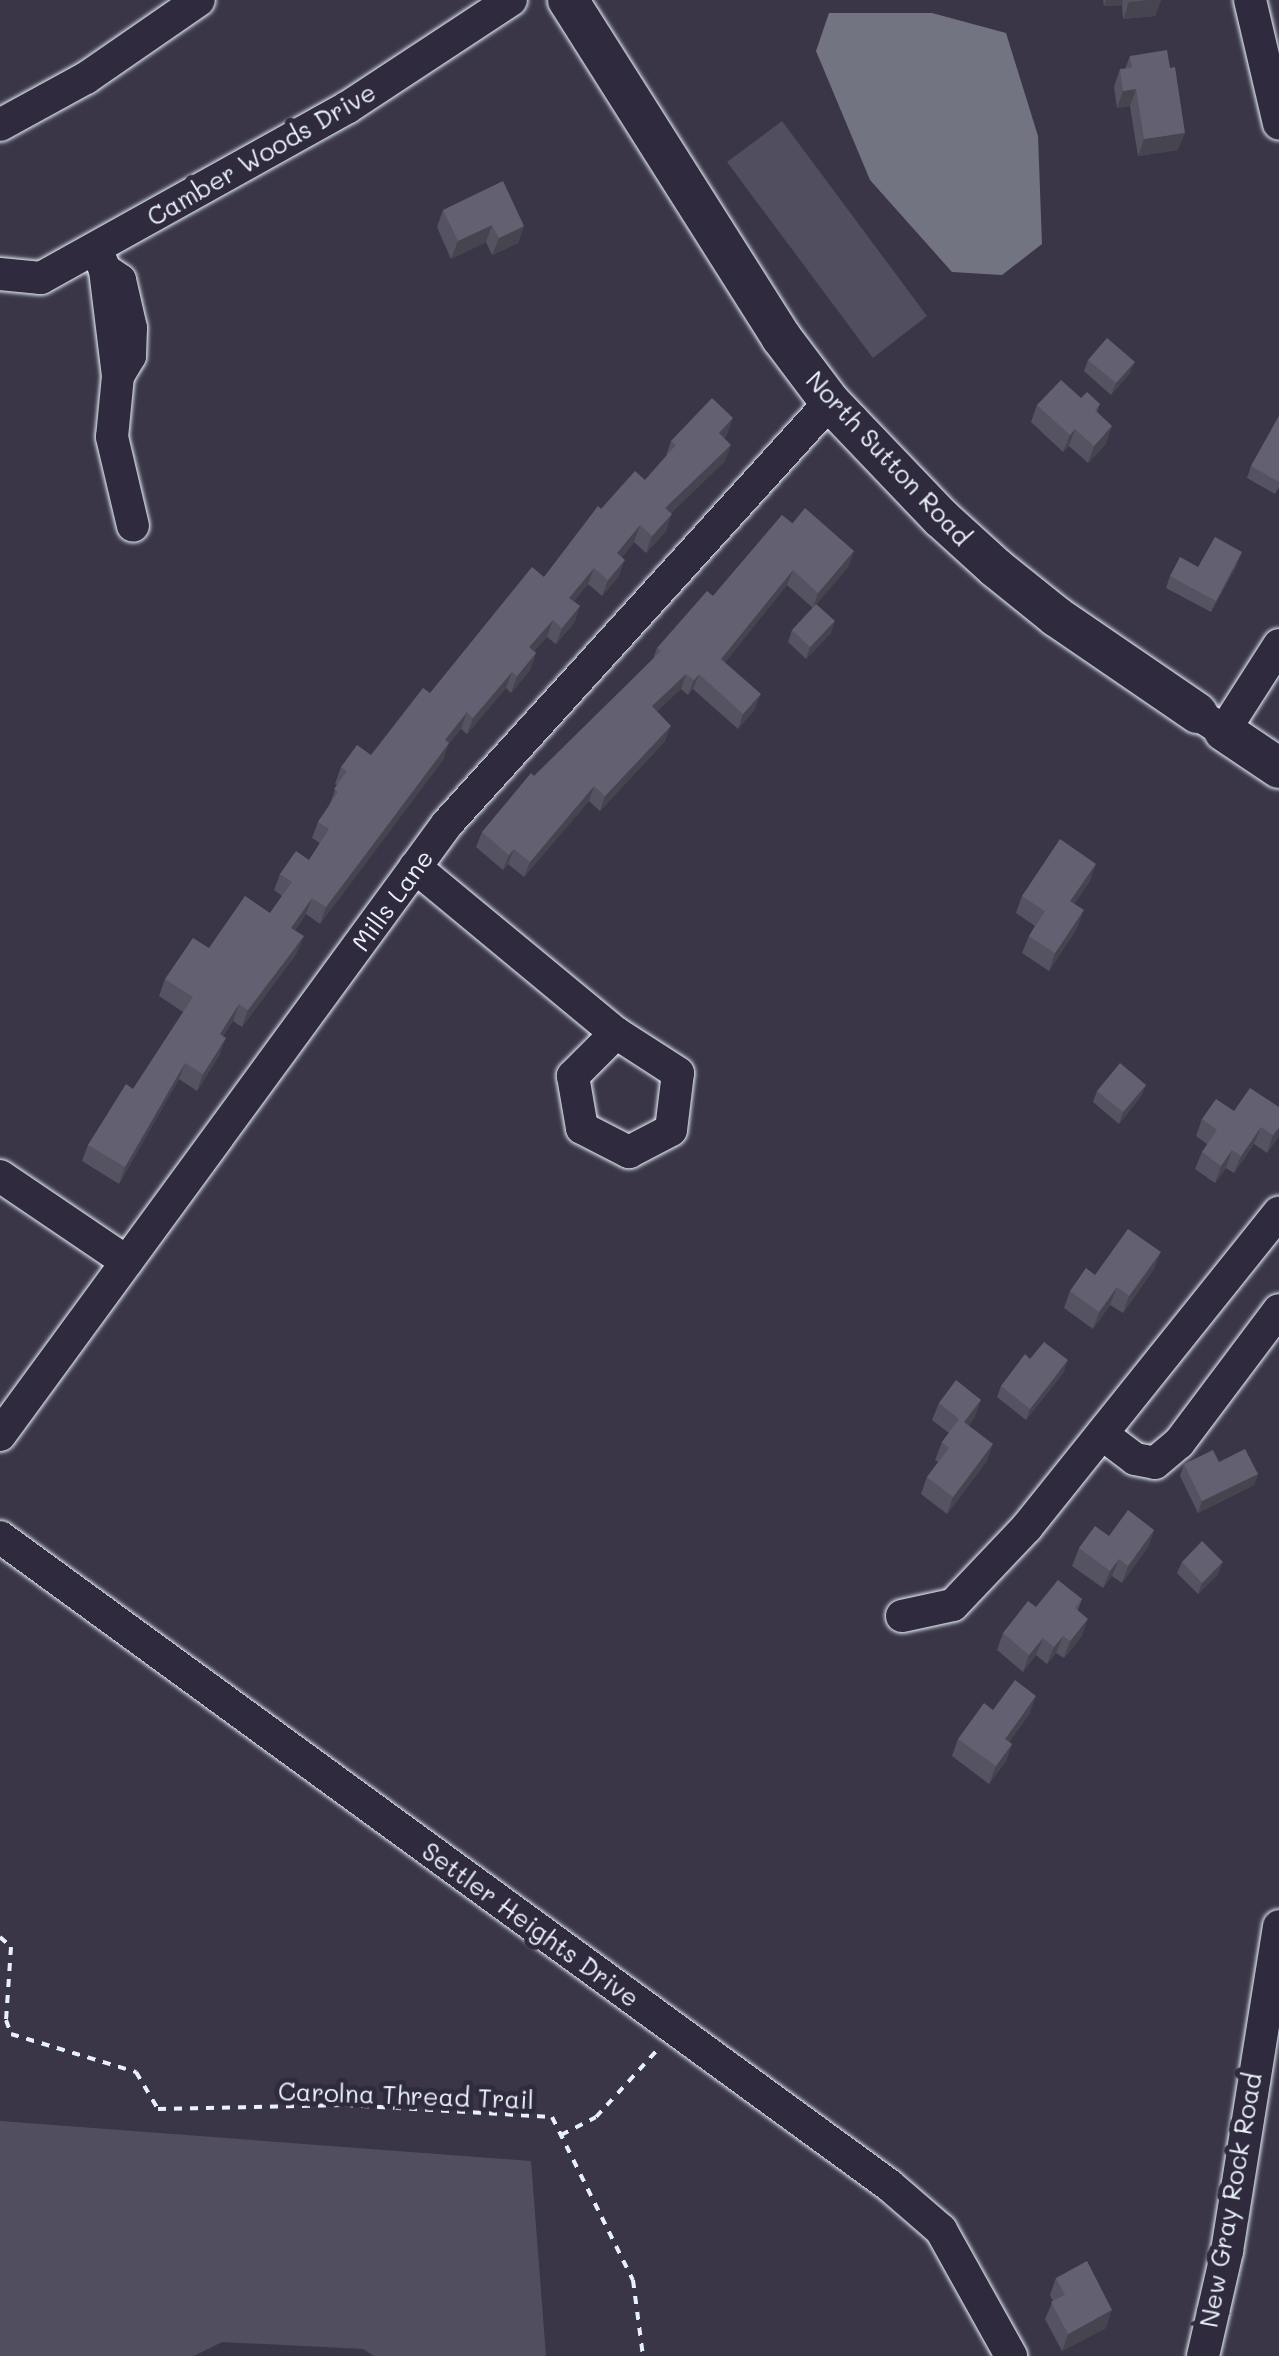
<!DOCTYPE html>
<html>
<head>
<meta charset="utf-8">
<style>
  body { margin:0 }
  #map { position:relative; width:1279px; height:2356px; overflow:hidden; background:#3a3648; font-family:Mali,sans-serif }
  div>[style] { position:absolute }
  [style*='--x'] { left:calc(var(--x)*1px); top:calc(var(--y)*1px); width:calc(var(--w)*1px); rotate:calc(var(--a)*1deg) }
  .green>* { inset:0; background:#504e5f }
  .water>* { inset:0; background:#737482 }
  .path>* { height:4px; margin-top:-2px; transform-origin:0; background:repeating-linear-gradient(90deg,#e8f1f8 0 8px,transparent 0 16px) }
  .roads { filter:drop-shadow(0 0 2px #e8f1f8) drop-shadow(0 0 2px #e8f1f8) }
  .minor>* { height:32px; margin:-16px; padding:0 16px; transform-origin:16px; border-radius:16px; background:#2f2a3d }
  .major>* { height:40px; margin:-20px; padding:0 20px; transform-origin:20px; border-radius:20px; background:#2f2a3d }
  .wall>* { inset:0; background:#555361 }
  .shaded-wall>* { inset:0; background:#45444f }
  .building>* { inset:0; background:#636171 }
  span { translate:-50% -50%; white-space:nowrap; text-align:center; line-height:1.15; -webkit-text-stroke:10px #2f2a3d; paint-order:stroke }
  .street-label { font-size:25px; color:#e8f1f8 }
</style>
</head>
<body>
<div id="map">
  <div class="green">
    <i style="clip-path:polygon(782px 121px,927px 316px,873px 358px,727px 162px)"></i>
    <i style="clip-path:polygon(0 2121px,531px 2161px,546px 2356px,374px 2356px,363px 2349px,222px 2342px,194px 2356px,0 2356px)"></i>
  </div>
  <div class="water">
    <i style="clip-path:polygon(829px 13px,932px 13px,1006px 33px,1038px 136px,1042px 244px,1002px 275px,952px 272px,870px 180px,816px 51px)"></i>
  </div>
  <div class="path">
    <i style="--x:0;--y:1937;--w:15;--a:42"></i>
    <i style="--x:11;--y:1947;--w:73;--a:93.9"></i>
    <i style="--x:6;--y:2020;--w:15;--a:70"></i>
    <i style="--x:11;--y:2034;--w:131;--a:16.9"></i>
    <i style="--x:136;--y:2072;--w:43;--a:59.3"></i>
    <i style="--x:158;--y:2109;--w:187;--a:-1.2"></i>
    <i style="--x:345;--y:2105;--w:207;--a:3.3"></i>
    <i style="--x:552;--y:2117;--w:182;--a:63.6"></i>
    <i style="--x:633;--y:2280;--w:77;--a:82.5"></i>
    <i style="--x:561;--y:2135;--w:39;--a:-27"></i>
    <i style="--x:596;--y:2117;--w:93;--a:-47.6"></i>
  </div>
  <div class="roads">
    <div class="minor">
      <i style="--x:1250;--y:0;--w:127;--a:76.8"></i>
      <i style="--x:0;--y:125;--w:98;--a:-28.7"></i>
      <i style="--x:86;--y:78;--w:137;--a:-34.6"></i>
      <i style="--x:96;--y:248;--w:24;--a:68"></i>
      <i style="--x:105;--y:270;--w:107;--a:83"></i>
      <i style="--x:118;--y:376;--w:23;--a:-59"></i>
      <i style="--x:130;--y:356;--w:28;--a:-88"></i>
      <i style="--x:131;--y:328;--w:49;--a:-102.9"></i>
      <i style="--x:120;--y:280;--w:18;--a:-146"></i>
      <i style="--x:0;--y:274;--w:41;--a:5.6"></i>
      <i style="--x:41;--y:278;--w:351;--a:-29.1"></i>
      <i style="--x:348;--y:107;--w:195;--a:-33.3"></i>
      <i style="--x:118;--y:376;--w:61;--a:95.6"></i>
      <i style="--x:112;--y:437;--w:91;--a:76.7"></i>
      <i style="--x:1204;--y:718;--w:24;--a:33"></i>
      <i style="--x:1224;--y:731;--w:102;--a:-57.4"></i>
      <i style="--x:415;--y:867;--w:261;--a:39.6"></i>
      <i style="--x:616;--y:1033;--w:61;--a:135"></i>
      <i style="--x:573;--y:1076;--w:53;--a:80.2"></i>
      <i style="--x:582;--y:1128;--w:53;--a:27.1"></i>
      <i style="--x:629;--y:1152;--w:47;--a:-27.6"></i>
      <i style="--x:671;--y:1130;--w:57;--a:-83"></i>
      <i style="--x:678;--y:1073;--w:74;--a:-147.2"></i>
      <i style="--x:0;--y:1176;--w:153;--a:34.1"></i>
      <i style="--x:1102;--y:1434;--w:41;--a:37.1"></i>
      <i style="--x:1135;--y:1459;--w:20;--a:11"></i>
      <i style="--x:1155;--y:1463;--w:31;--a:-40"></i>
      <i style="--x:1179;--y:1443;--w:166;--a:-53.1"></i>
      <i style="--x:0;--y:1435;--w:757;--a:-53.81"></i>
      <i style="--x:447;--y:824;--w:570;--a:-47.77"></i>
      <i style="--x:0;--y:1537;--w:1100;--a:36.09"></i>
      <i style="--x:889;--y:2185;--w:69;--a:40.9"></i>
      <i style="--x:941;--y:2230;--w:144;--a:60.9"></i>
      <i style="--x:902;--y:1616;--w:52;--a:-12.2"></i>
      <i style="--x:953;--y:1605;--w:108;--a:-46.5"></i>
      <i style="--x:1027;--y:1527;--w:403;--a:-51.3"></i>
      <i style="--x:1203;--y:2356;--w:108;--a:-77.1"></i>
      <i style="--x:1227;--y:2251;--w:329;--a:-80.9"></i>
    </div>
    <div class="major">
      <i style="--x:568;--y:0;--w:399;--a:57.7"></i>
      <i style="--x:781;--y:337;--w:81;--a:53"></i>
      <i style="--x:830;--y:402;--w:161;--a:46.3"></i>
      <i style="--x:941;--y:518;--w:74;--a:42.3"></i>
      <i style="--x:996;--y:568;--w:78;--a:38.8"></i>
      <i style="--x:1057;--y:617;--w:170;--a:34.4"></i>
      <i style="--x:1224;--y:731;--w:66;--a:33.9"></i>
    </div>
  </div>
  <div class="wall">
    <i style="clip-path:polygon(1103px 0,1161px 0,1155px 16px,1123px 19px,1122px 5px,1104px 6px)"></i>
    <i style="clip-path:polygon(1130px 56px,1178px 150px,1138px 156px,1130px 106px,1117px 108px,1114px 87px,1120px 69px,1125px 69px)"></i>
    <i style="clip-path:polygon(443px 210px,524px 226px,518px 243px,492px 255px,486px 242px,451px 259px,437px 227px)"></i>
    <i style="clip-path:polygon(1088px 360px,1130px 373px,1111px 395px,1084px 371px)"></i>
    <i style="clip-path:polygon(1081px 398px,1100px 404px,1097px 412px,1106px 444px,1088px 463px,1069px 446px,1063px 452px,1031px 422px,1037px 405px)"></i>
    <i style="clip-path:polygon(1279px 416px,1279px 487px,1275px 494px,1247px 478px,1251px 466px)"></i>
    <i style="clip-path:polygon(727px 435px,724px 438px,725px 461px,671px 513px,666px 531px,646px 553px,634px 542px,622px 557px,619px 576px,602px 596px,588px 584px,574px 601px,580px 606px,574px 623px,556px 644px,547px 637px,534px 651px,536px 653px,530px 670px,511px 693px,506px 688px,467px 734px,461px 729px,449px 743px,443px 760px,320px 924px,306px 914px,295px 930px,297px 953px,242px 1027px,233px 1021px,223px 1036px,220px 1054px,197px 1091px,179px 1079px,119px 1184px,82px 1161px,88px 1145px,133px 1089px,183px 1012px,159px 996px,165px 979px,209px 948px,270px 913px,282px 896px,274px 890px,280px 874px,309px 860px,320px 843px,312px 838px,318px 822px,329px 806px,337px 785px,335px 784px,341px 767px,371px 755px,544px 577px,601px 509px,645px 480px,666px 456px,671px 441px)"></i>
    <i style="clip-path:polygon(782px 515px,849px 566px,813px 608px,787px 585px,725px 662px,755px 709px,738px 729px,693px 689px,688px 695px,681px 689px,657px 711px,665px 741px,600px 811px,589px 801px,524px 877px,508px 864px,503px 870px,476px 847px,482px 832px,534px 776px,653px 659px,657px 648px,713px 596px)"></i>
    <i style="clip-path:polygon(1238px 563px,1211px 612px,1166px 588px,1170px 576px,1198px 567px)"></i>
    <i style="clip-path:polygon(792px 630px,831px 633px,806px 659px,788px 642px)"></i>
    <i style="clip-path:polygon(1090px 881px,1074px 904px,1077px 928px,1049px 971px,1022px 953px,1029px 936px,1035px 926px,1016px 913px,1022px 896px)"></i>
    <i style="clip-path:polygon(1146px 1085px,1141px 1096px,1119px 1124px,1093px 1102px,1097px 1091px)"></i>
    <i style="clip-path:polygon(1234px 1111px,1279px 1136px,1267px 1153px,1254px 1144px,1234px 1173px,1226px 1168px,1215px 1183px,1195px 1169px,1202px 1152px,1207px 1144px,1196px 1136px,1202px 1119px)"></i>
    <i style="clip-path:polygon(1154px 1269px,1123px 1313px,1110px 1305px,1093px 1329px,1064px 1308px,1070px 1291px,1095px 1275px)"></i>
    <i style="clip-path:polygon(1030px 1359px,1064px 1372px,1026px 1420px,997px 1397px,1001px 1386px)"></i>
    <i style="clip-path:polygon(939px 1403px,975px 1417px,969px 1425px,987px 1461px,947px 1514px,921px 1494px,927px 1477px,938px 1462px,935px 1460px,942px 1442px,949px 1433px,932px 1420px)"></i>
    <i style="clip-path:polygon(1219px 1462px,1258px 1474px,1254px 1485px,1198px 1513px,1180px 1476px,1184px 1464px)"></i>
    <i style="clip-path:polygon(1154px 1530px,1148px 1547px,1122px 1583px,1112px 1576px,1103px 1588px,1072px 1566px,1079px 1548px,1109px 1536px)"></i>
    <i style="clip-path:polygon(1182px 1562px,1218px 1574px,1198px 1594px,1177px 1573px)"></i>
    <i style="clip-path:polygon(1082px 1599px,1078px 1610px,1082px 1636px,1064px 1658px,1056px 1653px,1047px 1664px,1036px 1655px,1023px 1672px,997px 1650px,1003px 1633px,1036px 1607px)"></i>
    <i style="clip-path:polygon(993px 1710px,1030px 1713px,1009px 1742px,1012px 1744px,1006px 1761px,989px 1784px,952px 1756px,958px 1739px)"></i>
    <i style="clip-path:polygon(1056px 2278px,1106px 2328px,1062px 2351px,1045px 2319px,1053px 2301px,1050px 2295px)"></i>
  </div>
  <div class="shaded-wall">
    <i style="clip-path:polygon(1106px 0,1123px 0,1122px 5px,1104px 6px)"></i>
    <i style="clip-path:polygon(1149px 0,1161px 0,1155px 16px,1123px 19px,1129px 2px)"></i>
    <i style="clip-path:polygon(1136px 89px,1130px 106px,1117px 108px,1123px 91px)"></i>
    <i style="clip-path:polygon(1185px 133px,1178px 150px,1138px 156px,1144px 139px)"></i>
    <i style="clip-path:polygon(492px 225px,486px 242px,451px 259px,458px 241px)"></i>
    <i style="clip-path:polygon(524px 226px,518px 243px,492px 255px,499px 238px)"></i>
    <i style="clip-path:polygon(1135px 362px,1130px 373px,1111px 395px,1116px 383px)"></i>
    <i style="clip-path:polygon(733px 418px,727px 435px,713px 450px,719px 433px)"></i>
    <i style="clip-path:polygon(1112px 426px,1106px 444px,1088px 463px,1094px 446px)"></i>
    <i style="clip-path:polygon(1075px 429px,1069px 446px,1063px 452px,1070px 435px)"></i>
    <i style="clip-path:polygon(731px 445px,725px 461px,659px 525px,665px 508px)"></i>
    <i style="clip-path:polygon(672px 514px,666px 531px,646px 553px,652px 536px)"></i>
    <i style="clip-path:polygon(640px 525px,634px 542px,611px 569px,617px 553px)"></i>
    <i style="clip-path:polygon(854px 551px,849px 566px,813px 608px,818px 593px)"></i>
    <i style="clip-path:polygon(1242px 552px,1238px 563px,1211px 612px,1216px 601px)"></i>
    <i style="clip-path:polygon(625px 560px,619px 576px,602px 596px,608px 580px)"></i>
    <i style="clip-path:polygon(594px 568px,588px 584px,563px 614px,569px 598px)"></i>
    <i style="clip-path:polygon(793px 570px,787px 585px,716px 674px,721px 659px)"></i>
    <i style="clip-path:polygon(580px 606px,574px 623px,556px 644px,562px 628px)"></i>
    <i style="clip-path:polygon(553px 620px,547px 637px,523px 664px,529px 647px)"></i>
    <i style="clip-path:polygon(835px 621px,831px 633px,806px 659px,810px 647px)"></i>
    <i style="clip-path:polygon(536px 653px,530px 670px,511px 693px,517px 676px)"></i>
    <i style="clip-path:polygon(512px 672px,506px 688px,467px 734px,473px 718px)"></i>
    <i style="clip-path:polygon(686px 674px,681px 689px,647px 721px,652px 706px)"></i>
    <i style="clip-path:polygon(699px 674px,693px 689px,688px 695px,694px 680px)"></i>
    <i style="clip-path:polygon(761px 694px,755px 709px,738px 729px,743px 714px)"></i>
    <i style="clip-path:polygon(467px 712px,461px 729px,439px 756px,445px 740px)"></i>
    <i style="clip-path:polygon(671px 726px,665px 741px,600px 811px,605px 796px)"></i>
    <i style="clip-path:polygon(449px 743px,443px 760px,320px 924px,326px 907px)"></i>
    <i style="clip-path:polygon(594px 786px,589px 801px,524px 877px,530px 862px)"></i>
    <i style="clip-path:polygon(514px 849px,508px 864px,503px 870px,509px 855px)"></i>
    <i style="clip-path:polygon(1096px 864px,1090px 881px,1064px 919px,1070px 901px)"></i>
    <i style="clip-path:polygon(312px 898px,306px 914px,285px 944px,291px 928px)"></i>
    <i style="clip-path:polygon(1084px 910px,1077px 928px,1049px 971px,1055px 953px)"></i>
    <i style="clip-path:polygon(304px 936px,297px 953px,242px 1027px,248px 1010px)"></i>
    <i style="clip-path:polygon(239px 1004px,233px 1021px,214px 1050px,220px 1034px)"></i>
    <i style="clip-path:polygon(226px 1038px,220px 1054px,197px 1091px,203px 1074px)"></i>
    <i style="clip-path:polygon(185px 1063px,179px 1079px,119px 1184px,125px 1167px)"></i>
    <i style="clip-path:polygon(1146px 1085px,1141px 1096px,1119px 1124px,1123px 1112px)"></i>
    <i style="clip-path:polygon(1261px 1127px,1254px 1144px,1234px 1173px,1241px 1156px)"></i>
    <i style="clip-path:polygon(1279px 1128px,1279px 1136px,1267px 1153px,1273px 1135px)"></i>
    <i style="clip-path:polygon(1232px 1150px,1226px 1168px,1215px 1183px,1221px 1166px)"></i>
    <i style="clip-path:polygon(1161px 1252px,1154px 1269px,1123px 1313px,1129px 1296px)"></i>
    <i style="clip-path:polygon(1117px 1287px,1110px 1305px,1093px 1329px,1099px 1312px)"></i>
    <i style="clip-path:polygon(1068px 1360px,1064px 1372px,1026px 1420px,1030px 1409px)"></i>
    <i style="clip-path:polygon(981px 1400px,975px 1417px,958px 1439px,964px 1422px)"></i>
    <i style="clip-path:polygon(993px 1444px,987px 1461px,947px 1514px,953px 1497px)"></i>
    <i style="clip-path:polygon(1258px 1474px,1254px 1485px,1198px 1513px,1202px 1501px)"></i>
    <i style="clip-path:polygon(1154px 1530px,1148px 1547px,1122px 1583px,1128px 1566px)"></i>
    <i style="clip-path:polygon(1119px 1559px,1112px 1576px,1103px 1588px,1110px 1571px)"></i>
    <i style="clip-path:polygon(1223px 1562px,1218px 1574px,1198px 1594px,1202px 1583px)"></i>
    <i style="clip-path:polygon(1088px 1619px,1082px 1636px,1064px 1658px,1070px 1641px)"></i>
    <i style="clip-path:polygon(1063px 1636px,1056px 1653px,1047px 1664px,1054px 1647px)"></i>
    <i style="clip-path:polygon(1043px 1638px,1036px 1655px,1023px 1672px,1029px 1655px)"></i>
    <i style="clip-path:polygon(1036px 1696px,1030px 1713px,999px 1756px,1005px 1739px)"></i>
    <i style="clip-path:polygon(1012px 1744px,1006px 1761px,989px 1784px,996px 1766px)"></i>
    <i style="clip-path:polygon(1112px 2310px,1106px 2328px,1062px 2351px,1068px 2334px)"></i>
  </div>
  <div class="building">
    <i style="clip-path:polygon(1167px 50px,1170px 68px,1175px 67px,1185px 133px,1144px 139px,1136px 89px,1123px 91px,1120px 69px,1132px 68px,1130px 56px)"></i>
    <i style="clip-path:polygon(503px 181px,524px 226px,499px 238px,492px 225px,458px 241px,443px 210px)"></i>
    <i style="clip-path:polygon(1107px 338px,1135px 362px,1116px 383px,1088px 360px)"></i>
    <i style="clip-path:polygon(1061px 380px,1081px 398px,1087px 392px,1100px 404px,1095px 410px,1112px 426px,1094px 446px,1075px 429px,1070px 435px,1037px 405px)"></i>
    <i style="clip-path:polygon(712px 398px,733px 418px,719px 433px,731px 445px,665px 508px,672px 514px,652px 536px,640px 525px,617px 553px,625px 560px,608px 580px,594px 568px,569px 598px,580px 606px,562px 628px,553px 620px,529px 647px,536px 653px,517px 676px,512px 672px,473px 718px,467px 712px,445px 740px,449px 743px,326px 907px,312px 898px,291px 928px,304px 936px,248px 1010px,239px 1004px,220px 1034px,226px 1038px,203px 1074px,185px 1063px,125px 1167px,88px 1145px,126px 1084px,133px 1089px,193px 997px,165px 979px,193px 938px,209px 948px,245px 896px,270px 913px,292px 882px,280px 874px,296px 851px,309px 860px,329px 829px,318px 822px,338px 792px,334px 789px,347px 771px,341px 767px,357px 745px,371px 755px,423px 688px,430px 693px,532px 567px,544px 577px,598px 506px,601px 509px,635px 471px,645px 480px,676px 445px,671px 441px)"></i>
    <i style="clip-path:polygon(1279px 416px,1279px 482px,1251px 466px)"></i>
    <i style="clip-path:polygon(805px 508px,854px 551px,818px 593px,793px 570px,721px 659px,761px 694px,743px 714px,699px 674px,694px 680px,686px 674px,652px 706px,671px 726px,605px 796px,594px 786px,530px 862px,514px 849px,509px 855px,482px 832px,531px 773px,534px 776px,661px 651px,657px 648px,707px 591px,713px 596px,782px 515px,792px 524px)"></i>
    <i style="clip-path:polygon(1215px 537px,1242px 552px,1216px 601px,1170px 576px,1180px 557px,1198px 567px)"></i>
    <i style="clip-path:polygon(816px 604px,835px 621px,810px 647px,792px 630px)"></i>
    <i style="clip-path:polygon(1060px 839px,1096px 864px,1070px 901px,1084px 910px,1055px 953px,1029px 936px,1045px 911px,1022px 896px)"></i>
    <i style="clip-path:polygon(1120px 1063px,1146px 1085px,1123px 1112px,1097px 1091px)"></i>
    <i style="clip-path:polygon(1250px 1088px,1279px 1107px,1279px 1128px,1273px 1135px,1261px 1127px,1241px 1156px,1232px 1150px,1221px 1166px,1202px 1152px,1217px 1130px,1202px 1119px,1216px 1099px,1234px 1111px)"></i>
    <i style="clip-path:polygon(1128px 1229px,1161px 1252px,1129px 1296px,1117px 1287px,1099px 1312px,1070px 1291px,1086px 1268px,1095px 1275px)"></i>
    <i style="clip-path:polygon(1044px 1342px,1068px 1360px,1030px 1409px,1001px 1386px,1025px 1354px,1030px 1359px)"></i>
    <i style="clip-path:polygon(956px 1380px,981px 1400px,964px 1422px,993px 1444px,953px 1497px,927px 1477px,949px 1448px,942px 1442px,959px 1419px,939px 1403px)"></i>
    <i style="clip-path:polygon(1245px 1449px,1258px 1474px,1202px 1501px,1184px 1464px,1213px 1450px,1219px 1462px)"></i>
    <i style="clip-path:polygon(1128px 1510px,1154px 1530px,1128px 1566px,1119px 1559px,1110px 1571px,1079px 1548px,1095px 1526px,1109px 1536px)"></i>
    <i style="clip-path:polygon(1202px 1541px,1223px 1562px,1202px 1583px,1182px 1562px)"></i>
    <i style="clip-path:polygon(1058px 1580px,1082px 1599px,1075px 1608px,1088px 1619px,1070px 1641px,1063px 1636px,1054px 1647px,1043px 1638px,1029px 1655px,1003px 1633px,1028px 1601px,1036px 1607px)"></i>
    <i style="clip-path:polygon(1015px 1680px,1036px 1696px,1005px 1739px,1012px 1744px,996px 1766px,958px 1739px,984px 1703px,993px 1710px)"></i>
    <i style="clip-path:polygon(1087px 2261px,1112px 2310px,1068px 2334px,1051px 2302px,1065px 2295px,1056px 2278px)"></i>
  </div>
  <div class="street-label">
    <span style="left:261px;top:154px;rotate:-30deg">Camber Woods Drive</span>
    <span style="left:889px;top:458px;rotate:47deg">North Sutton Road</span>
    <span style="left:392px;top:900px;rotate:-54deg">Mills Lane</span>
    <span style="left:531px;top:1924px;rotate:36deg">Settler Heights Drive</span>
    <span style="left:406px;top:2095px;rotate:2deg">Carolna Thread Trail</span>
    <span style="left:1230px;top:2200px;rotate:-80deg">New Gray Rock Road</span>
  </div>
</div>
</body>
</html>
